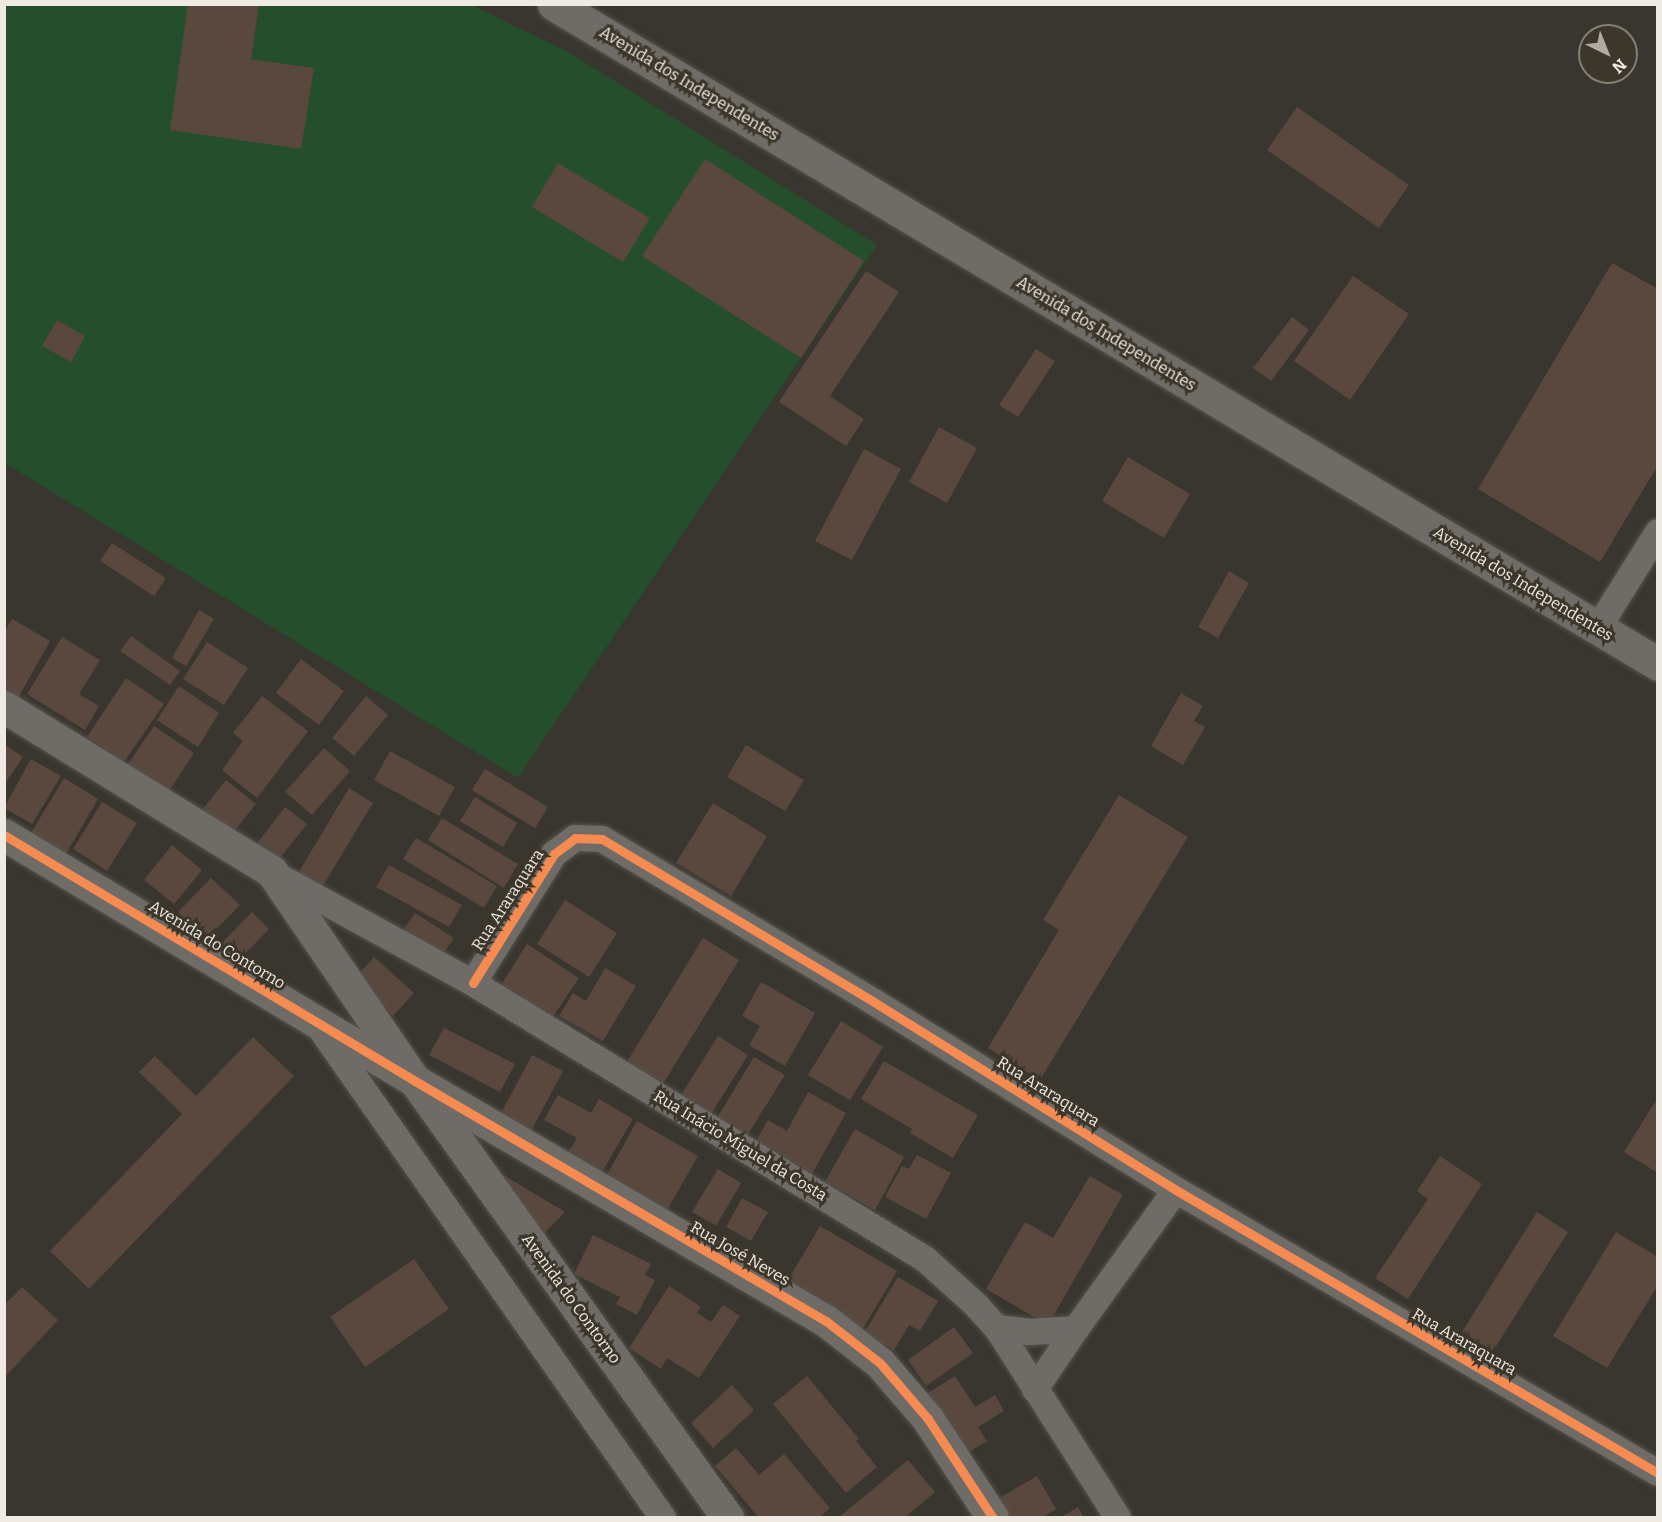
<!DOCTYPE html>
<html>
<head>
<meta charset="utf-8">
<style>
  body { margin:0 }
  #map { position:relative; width:1662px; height:1522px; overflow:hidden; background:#39362f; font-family:Bitter,serif }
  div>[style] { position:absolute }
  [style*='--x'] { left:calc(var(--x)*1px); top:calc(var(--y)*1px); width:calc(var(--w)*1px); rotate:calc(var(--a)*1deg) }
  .green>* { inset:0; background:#244e2c }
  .building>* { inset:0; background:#5a483e }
  .roads { filter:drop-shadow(0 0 2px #55534d) drop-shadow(0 0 2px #55534d) }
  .minor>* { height:26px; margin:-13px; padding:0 13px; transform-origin:13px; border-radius:13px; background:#6f6c68 }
  .tertiary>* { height:32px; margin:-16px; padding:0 16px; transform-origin:16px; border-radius:16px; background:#6f6c68 }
  .secondary>* { height:33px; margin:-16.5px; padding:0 16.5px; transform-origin:16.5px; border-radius:16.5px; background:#6f6c68 }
  .cycleway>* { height:9px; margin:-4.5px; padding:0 4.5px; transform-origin:4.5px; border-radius:4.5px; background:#f68b52 }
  span { translate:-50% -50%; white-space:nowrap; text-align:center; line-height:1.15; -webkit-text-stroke:6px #3d372b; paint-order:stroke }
  .street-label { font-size:16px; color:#efebe3 }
  .frame { position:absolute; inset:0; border:6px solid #efebe3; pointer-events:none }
  .north { position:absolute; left:1578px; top:24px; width:60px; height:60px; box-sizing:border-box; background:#3d372b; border:2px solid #847f75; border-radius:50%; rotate:137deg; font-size:16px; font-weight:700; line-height:24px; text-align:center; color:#efebe3 }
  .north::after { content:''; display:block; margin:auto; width:21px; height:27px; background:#afaca4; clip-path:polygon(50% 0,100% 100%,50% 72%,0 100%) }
</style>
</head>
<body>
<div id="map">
  <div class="green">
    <i style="clip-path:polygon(4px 5px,472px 5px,568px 52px,877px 245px,518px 778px,5px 463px)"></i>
  </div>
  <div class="building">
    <i style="clip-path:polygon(188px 4px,259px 4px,251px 59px,314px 68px,301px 149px,170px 130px)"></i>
    <i style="clip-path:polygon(1297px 107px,1409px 185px,1379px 228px,1267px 150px)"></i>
    <i style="clip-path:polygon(705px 159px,864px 261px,801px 358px,642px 256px)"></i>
    <i style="clip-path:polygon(558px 163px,650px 218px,623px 262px,532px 207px)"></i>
    <i style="clip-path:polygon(1612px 263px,1658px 289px,1658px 465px,1600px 562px,1478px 489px)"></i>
    <i style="clip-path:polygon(866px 271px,899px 292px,830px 396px,864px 419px,846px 446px,779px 402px)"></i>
    <i style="clip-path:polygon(1353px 276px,1409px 314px,1350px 400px,1294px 361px)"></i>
    <i style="clip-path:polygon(1292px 317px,1309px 330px,1271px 381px,1253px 368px)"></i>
    <i style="clip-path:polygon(57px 320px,85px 336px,71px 362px,42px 346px)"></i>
    <i style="clip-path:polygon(1036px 349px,1055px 361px,1018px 417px,999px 405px)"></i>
    <i style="clip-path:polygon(939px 427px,977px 448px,947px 503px,909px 482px)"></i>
    <i style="clip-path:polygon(864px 449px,901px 469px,852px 560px,815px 541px)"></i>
    <i style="clip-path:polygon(1128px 457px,1190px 494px,1164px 538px,1102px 501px)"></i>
    <i style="clip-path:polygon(112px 543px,166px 578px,154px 596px,100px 561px)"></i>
    <i style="clip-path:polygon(1229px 571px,1249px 583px,1218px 638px,1198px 627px)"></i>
    <i style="clip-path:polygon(199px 610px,214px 619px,186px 666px,172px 658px)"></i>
    <i style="clip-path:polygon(12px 619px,50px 641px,18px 698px,4px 690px,4px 633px)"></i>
    <i style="clip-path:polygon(131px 636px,180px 671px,170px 685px,120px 651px)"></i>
    <i style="clip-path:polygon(62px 637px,100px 660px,79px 694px,99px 706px,85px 730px,27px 694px)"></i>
    <i style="clip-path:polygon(207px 642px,248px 668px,224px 705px,183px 679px)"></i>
    <i style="clip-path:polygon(301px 659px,344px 691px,319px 725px,276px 693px)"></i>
    <i style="clip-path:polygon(126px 678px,164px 704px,124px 762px,87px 737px)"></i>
    <i style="clip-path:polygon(179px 686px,219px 713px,198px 747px,157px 720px)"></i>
    <i style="clip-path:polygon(1181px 693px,1203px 706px,1194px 721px,1205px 727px,1183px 765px,1151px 746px)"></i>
    <i style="clip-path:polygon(262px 696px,308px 731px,257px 798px,222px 770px,243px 741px,233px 733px)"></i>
    <i style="clip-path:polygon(366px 696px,388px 715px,354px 756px,332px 738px)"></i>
    <i style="clip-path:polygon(154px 726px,194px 753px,169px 791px,128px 764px)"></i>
    <i style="clip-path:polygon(4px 744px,23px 757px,4px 785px)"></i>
    <i style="clip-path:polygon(746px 745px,804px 780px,785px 811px,727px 777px)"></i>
    <i style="clip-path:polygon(324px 748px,350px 771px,312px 815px,285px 792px)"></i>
    <i style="clip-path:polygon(390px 751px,455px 787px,439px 816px,374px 780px)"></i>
    <i style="clip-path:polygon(31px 759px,61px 776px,32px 824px,4px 808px)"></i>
    <i style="clip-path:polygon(485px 769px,548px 807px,535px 828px,472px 790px)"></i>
    <i style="clip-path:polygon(64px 778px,98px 799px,66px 854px,31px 833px)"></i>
    <i style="clip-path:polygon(226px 780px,256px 804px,232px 834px,202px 810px)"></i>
    <i style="clip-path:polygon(349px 788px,373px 803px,321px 889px,297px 875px)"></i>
    <i style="clip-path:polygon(1119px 795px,1188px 837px,1040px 1080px,988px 1048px,1059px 930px,1043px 920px)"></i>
    <i style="clip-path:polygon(475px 797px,517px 823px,503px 847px,460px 821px)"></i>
    <i style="clip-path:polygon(102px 802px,137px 823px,107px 871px,73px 849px)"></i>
    <i style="clip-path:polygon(713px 803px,767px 836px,731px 896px,676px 863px)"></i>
    <i style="clip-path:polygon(285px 807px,307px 824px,276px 863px,255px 846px)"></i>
    <i style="clip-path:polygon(442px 818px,518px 864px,504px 888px,428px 840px)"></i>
    <i style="clip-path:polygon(416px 838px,497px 886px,484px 908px,403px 859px)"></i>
    <i style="clip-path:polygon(172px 845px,202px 870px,174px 904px,144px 880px)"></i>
    <i style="clip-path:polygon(389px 865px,462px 905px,449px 927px,376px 887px)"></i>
    <i style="clip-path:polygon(211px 878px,240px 905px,205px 940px,177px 913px)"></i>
    <i style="clip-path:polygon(565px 900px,617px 933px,589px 977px,537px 944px)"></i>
    <i style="clip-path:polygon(252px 912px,269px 929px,237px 962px,220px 945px)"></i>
    <i style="clip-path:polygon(415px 913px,454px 938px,441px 957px,402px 932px)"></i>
    <i style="clip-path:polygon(703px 938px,739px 960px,661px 1087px,625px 1065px)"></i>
    <i style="clip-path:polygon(527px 944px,579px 978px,552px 1018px,501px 985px)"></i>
    <i style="clip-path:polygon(374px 957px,414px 993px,393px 1016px,353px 980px)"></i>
    <i style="clip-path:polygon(605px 968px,636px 986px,603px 1041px,559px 1016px,573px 993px,586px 1001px)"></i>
    <i style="clip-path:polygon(761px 982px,815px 1013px,785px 1066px,749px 1045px,760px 1026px,742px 1016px)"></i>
    <i style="clip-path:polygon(841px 1021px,883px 1047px,850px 1100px,808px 1075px)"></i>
    <i style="clip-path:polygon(444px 1028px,515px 1064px,500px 1092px,429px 1055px)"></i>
    <i style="clip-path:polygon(718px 1036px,748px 1055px,711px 1114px,681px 1095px)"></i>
    <i style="clip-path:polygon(253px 1037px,294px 1076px,89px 1289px,50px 1251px,182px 1114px,139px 1072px,155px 1056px,196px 1096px)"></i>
    <i style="clip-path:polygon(532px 1055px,563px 1071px,531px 1131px,500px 1115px)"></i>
    <i style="clip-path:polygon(754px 1057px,785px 1075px,745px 1139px,715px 1121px)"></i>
    <i style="clip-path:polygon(884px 1061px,978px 1115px,953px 1158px,910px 1133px,912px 1129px,861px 1099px)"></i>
    <i style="clip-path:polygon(808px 1092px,846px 1113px,812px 1174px,755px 1143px,768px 1120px,787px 1131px)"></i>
    <i style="clip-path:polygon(558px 1095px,591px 1113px,599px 1099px,633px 1119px,599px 1177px,565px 1158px,577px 1138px,544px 1120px)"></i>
    <i style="clip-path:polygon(1658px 1097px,1658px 1173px,1624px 1152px)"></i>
    <i style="clip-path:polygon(637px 1121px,698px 1156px,665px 1214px,604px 1180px)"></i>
    <i style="clip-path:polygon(855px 1129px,904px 1157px,875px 1210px,825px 1182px)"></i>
    <i style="clip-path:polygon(917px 1155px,951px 1173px,926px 1219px,885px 1197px,902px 1166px,909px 1169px)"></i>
    <i style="clip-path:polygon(1440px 1156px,1482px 1184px,1408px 1299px,1375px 1278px,1428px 1199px,1417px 1191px)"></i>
    <i style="clip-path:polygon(718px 1169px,741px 1183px,716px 1226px,692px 1212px)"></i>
    <i style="clip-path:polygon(500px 1173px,565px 1212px,541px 1236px)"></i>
    <i style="clip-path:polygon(1090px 1176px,1123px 1195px,1048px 1325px,986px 1289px,1025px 1222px,1053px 1238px)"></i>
    <i style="clip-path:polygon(742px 1198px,768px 1212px,751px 1241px,726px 1227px)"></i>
    <i style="clip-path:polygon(1537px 1212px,1568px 1232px,1493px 1351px,1462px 1332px)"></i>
    <i style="clip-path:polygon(820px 1226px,897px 1271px,861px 1332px,784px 1287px)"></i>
    <i style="clip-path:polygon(1616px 1232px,1658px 1257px,1658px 1285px,1607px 1368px,1553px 1336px)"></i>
    <i style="clip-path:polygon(593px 1235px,651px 1264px,645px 1275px,655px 1280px,637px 1315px,616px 1304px,620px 1297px,574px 1274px)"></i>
    <i style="clip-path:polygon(414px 1259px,449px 1309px,365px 1367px,330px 1317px)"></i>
    <i style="clip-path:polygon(898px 1277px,938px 1301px,920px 1331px,909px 1325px,894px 1350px,864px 1333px)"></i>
    <i style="clip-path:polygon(669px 1286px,701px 1307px,697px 1313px,711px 1322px,723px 1305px,740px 1316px,699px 1378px,667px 1358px,661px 1369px,629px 1348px)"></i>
    <i style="clip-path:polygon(22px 1287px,58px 1320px,4px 1378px,4px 1305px)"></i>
    <i style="clip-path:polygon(954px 1327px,973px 1353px,926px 1386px,908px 1360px)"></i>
    <i style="clip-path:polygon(807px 1376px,859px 1439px,856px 1441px,877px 1467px,846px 1493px,773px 1404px)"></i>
    <i style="clip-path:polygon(955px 1376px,975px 1407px,995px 1395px,1004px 1411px,978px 1427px,987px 1441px,962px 1456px,925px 1395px)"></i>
    <i style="clip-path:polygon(732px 1385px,754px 1410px,713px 1448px,691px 1423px)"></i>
    <i style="clip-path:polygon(736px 1448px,759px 1475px,784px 1454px,830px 1508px,819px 1518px,759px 1518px,715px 1466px)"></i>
    <i style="clip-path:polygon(908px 1460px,935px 1492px,904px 1518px,838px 1518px)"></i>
    <i style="clip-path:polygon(1037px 1476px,1056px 1509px,1042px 1518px,1006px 1518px,996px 1500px)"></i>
    <i style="clip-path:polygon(1078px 1507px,1084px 1518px,1060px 1518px)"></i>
  </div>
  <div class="roads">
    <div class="minor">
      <i style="--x:1598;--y:628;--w:113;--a:-58"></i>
      <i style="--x:272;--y:873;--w:229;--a:28.7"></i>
      <i style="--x:473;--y:983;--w:530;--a:31.41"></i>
      <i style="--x:925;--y:1259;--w:69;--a:42"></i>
      <i style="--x:976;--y:1305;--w:31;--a:48"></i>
      <i style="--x:997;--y:1328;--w:225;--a:57.5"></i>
      <i style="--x:473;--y:983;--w:152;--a:-57.9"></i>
      <i style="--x:554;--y:854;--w:26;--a:-37"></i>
      <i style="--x:575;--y:838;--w:27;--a:2"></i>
      <i style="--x:602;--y:839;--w:317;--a:30.9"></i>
      <i style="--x:874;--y:1002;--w:356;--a:31.9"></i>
      <i style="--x:1176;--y:1190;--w:559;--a:30.42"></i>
      <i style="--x:318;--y:1025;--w:602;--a:55.02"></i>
      <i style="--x:997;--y:1328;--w:33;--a:7"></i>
      <i style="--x:1030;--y:1332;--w:46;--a:-3.7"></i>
      <i style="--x:1076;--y:1329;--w:73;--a:124.3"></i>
      <i style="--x:1076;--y:1329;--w:171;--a:-54.3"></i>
    </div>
    <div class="tertiary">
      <i style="--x:4;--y:707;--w:315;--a:31.6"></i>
      <i style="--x:272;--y:872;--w:253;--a:55.6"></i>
      <i style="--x:415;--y:1081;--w:538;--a:54.39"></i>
      <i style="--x:4;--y:835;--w:479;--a:30.9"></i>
      <i style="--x:415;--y:1081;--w:476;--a:30.3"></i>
      <i style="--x:826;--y:1321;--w:68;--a:37.9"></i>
      <i style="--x:880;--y:1363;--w:74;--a:49.4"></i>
      <i style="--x:928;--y:1419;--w:118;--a:56.7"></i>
    </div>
    <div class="secondary">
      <i style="--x:554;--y:4;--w:1286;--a:30.87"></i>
    </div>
  </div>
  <div class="cycleway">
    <i style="--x:4;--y:835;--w:479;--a:30.9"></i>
    <i style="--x:415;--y:1081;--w:476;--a:30.3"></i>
    <i style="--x:826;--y:1321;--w:68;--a:37.9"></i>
    <i style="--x:880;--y:1363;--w:74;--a:49.4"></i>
    <i style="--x:928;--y:1419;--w:118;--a:56.7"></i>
    <i style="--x:473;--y:983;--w:152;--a:-57.9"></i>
    <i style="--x:554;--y:854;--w:26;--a:-37"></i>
    <i style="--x:575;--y:838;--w:27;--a:2"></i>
    <i style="--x:602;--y:839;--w:317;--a:30.9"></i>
    <i style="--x:874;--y:1002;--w:356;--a:31.9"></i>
    <i style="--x:1176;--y:1190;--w:559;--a:30.42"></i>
  </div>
  <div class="street-label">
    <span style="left:689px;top:84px;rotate:31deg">Avenida dos Independentes</span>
    <span style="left:1106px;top:334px;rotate:31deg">Avenida dos Independentes</span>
    <span style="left:1523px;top:584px;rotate:31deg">Avenida dos Independentes</span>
    <span style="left:508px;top:900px;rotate:-57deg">Rua Araraquara</span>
    <span style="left:217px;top:945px;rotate:31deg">Avenida do Contorno</span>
    <span style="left:1048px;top:1092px;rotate:32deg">Rua Araraquara</span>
    <span style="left:740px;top:1146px;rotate:31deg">Rua Inácio Miguel da Costa</span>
    <span style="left:740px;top:1254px;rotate:30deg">Rua José Neves</span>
    <span style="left:571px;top:1299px;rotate:54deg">Avenida do Contorno</span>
    <span style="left:1464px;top:1342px;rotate:30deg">Rua Araraquara</span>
  </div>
  <div class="frame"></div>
  <div class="north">N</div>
</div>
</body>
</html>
